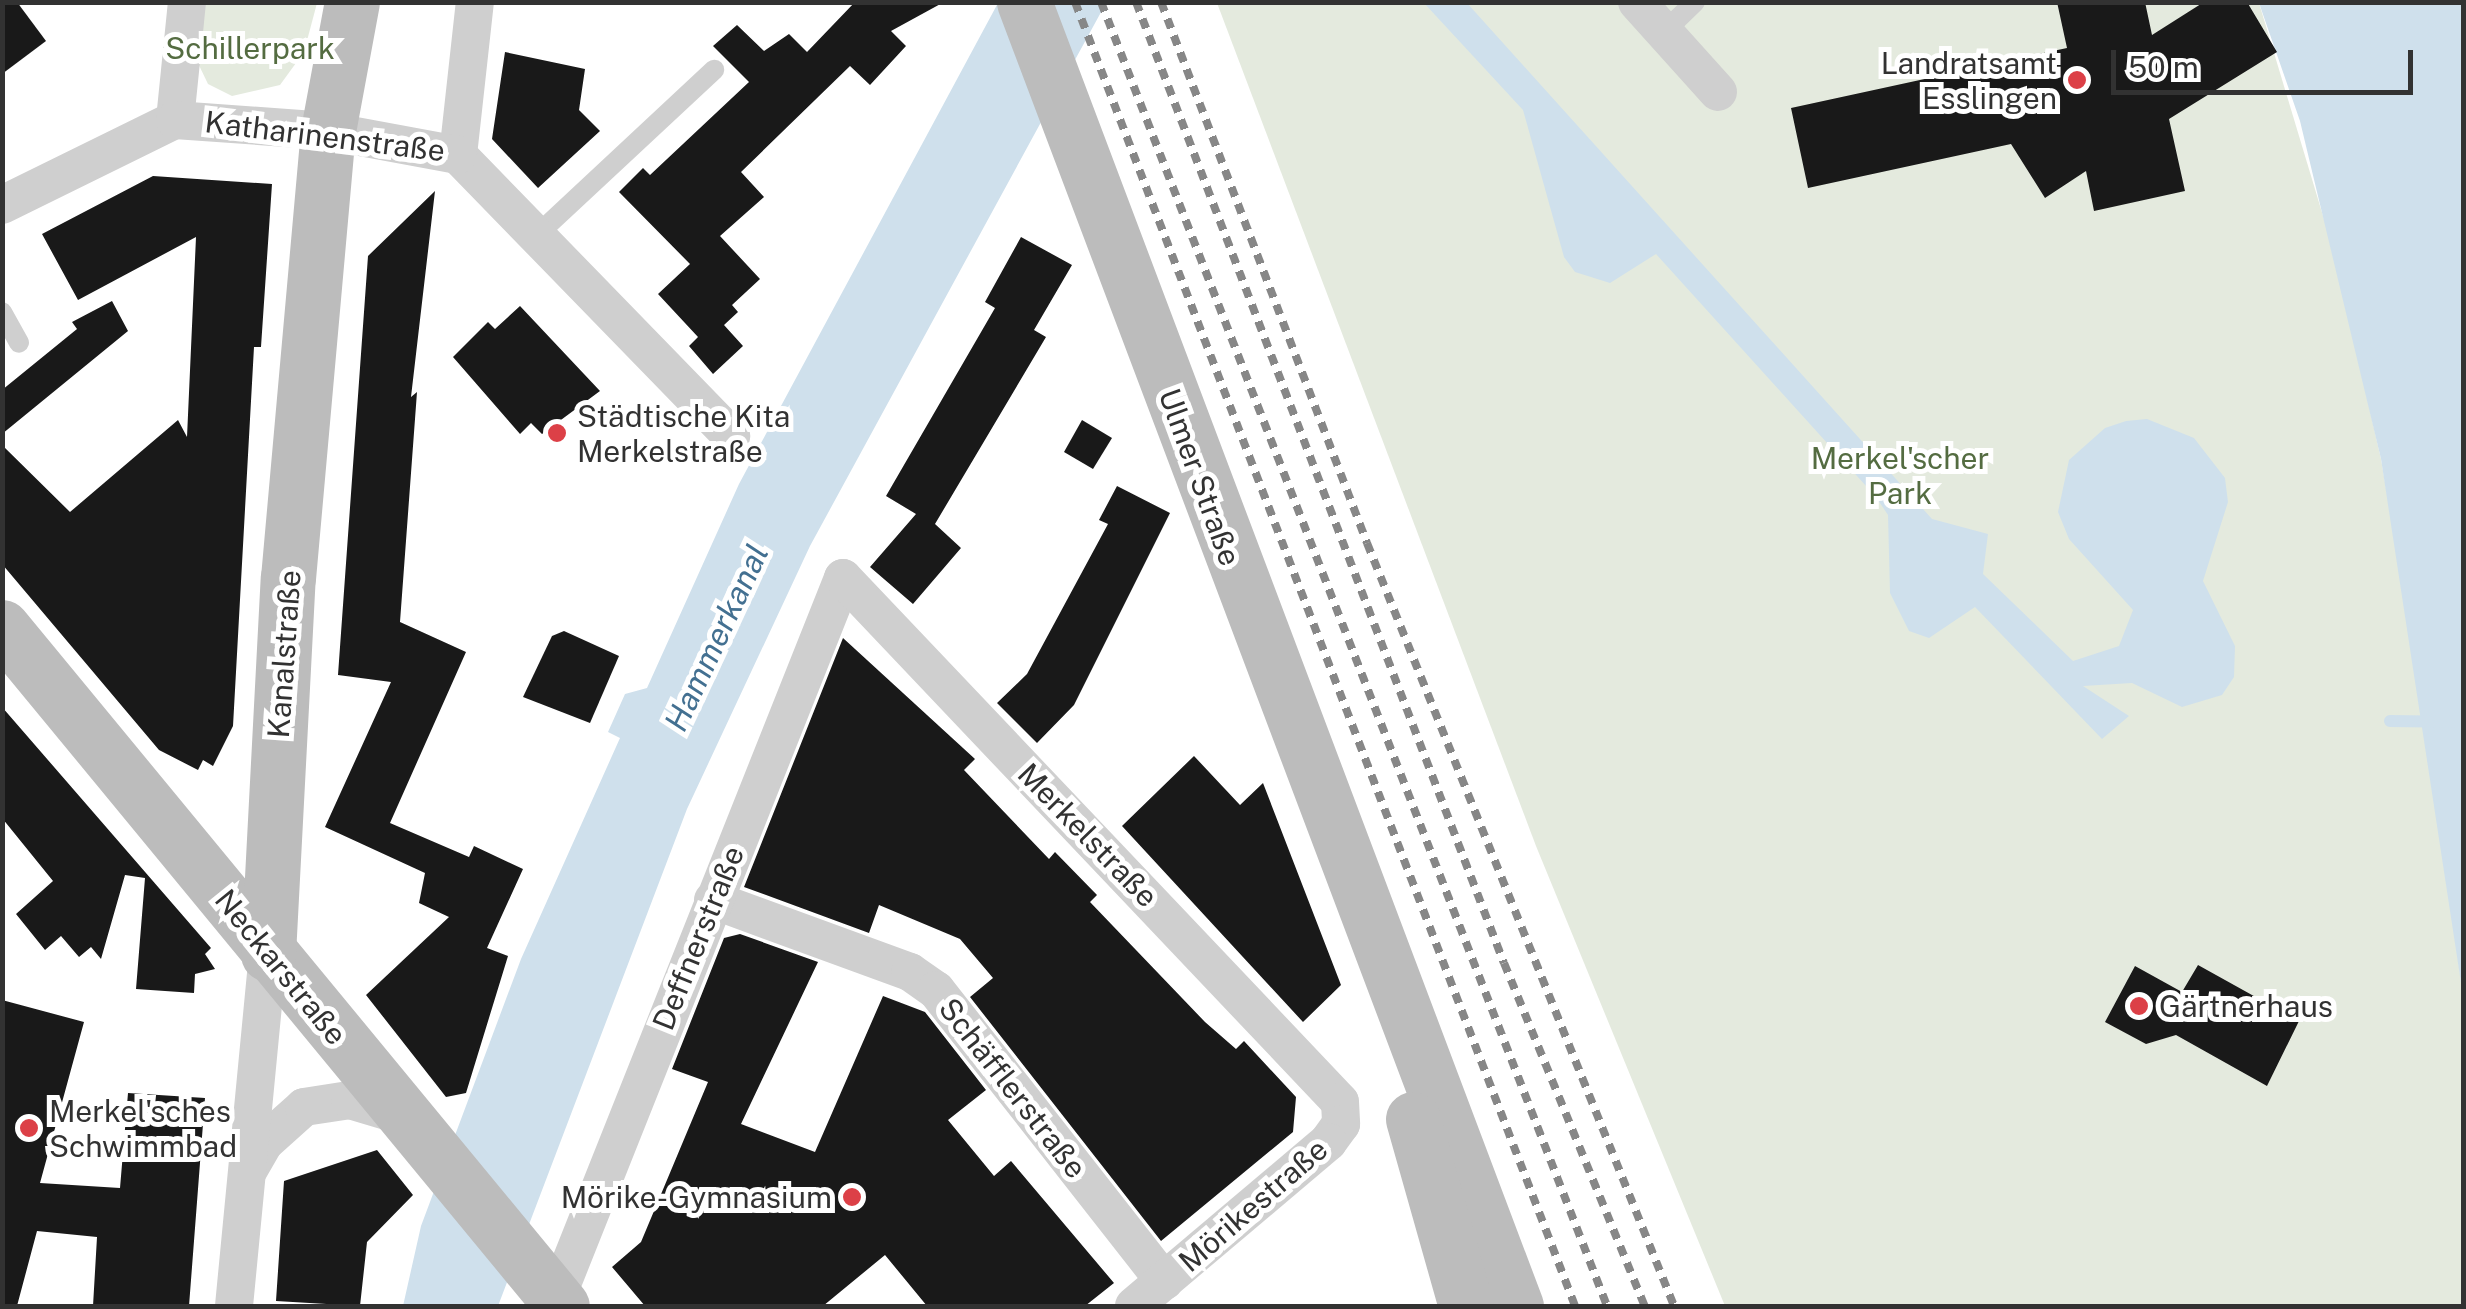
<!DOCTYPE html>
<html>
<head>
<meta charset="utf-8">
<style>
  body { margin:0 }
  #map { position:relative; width:2466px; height:1309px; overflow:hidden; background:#fff; font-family:"Public Sans",sans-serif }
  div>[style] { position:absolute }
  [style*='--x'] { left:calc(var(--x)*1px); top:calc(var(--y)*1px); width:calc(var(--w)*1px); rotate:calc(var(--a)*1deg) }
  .green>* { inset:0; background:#e4eade }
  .water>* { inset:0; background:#cfe0ec }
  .stream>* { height:12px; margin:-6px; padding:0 6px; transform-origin:6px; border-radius:6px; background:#cfe0ec }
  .building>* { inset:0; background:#191919 }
  .lane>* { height:20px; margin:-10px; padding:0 10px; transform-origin:10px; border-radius:10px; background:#cfcfcf }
  .street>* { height:38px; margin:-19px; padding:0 19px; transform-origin:19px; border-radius:19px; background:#cfcfcf }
  .secondary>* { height:55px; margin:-27.5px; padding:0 27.5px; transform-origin:27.5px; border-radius:27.5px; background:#bcbcbc }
  .rail>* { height:8px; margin-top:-4px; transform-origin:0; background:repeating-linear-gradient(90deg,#878787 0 10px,transparent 0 18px) }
  .dots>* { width:28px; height:28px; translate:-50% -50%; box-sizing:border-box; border:5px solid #fff; border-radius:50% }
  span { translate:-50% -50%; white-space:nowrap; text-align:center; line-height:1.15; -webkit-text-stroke:10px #fff; paint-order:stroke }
  .park-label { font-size:30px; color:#546c41 }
  .poi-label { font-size:30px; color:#323232 }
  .right { translate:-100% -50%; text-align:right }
  .left { translate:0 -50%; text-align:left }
  .street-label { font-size:30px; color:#323232 }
  .water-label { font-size:32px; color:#437091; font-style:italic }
  .frame { position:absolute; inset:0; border:5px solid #323232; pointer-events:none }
  .scale { position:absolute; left:2111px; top:50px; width:302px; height:45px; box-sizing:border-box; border:5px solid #323232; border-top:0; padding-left:12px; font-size:30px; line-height:35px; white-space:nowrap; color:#323232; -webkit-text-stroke:8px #fff; paint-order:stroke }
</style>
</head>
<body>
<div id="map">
  <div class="green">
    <i style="clip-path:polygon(199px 3px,317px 3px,304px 52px,280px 85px,232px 96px,208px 84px,196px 59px)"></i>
    <i style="clip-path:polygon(1217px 3px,2259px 3px,2333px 249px,2381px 459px,2425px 716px,2463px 996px,2463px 1306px,1725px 1306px,1536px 846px)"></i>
  </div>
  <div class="water">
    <i style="clip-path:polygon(998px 3px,1106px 3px,810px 546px,687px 809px,498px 1306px,403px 1306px,421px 1226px,521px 959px,620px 738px,608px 732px,625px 694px,647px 688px,739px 484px)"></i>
    <i style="clip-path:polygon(1424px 3px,1467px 3px,1932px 519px,1988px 534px,1983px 574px,2073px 661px,2119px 646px,2133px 610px,2069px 539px,2058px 512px,2069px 460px,2105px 428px,2126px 421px,2147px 419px,2194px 438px,2225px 478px,2228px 502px,2203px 581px,2235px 646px,2234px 677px,2222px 695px,2182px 707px,2132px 683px,2083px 686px,2129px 716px,2102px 739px,1975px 607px,1929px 638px,1909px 631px,1890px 593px,1888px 515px,1876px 497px,1656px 254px,1610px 283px,1575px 272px,1564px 257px,1523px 110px)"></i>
    <i style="clip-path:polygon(2259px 3px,2463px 3px,2463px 996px,2381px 459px,2300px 121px)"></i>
  </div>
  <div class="stream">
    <i style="--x:2390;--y:721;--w:74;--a:0.8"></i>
  </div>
  <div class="building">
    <i style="clip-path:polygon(2px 2px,17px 2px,46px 41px,2px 74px)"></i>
    <i style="clip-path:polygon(855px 2px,944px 2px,891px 31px,906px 46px,870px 85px,850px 66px,741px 172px,764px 197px,720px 236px,760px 279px,732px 305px,738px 312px,724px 325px,743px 346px,713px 374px,689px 346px,698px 337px,658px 294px,690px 264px,619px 192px,643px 168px,650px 175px,749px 82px,713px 46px,737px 25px,764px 51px,789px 34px,807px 52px)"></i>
    <i style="clip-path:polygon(2057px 2px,2145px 2px,2152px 35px,2204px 2px,2247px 2px,2277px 52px,2169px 119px,2185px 191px,2094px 211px,2086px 171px,2045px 198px,2011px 144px,1808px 188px,1791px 108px,2067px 48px)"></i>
    <i style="clip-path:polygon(505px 52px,585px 69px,579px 110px,600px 131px,538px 188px,492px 139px)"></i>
    <i style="clip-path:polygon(153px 176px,272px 184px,261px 347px,254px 347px,233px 726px,213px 766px,203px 760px,198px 770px,159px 750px,2px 564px,2px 445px,70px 512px,178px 420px,187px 437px,196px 237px,78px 300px,42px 234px)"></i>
    <i style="clip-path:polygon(435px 191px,411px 397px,417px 392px,400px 622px,466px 652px,390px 823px,469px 857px,474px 846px,523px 869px,487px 948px,508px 956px,466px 1093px,446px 1097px,366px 995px,449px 917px,419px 903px,425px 873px,325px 827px,391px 682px,338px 675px,368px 256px)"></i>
    <i style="clip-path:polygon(1021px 237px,1072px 265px,1034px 330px,1046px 337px,935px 524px,961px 548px,913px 604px,870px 567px,916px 514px,886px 496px,995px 308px,985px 302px)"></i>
    <i style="clip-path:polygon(112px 301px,128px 331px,2px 434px,2px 390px,77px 329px,72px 322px)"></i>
    <i style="clip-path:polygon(520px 306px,600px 391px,542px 434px,531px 423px,520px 434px,453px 357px,488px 322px,495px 329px)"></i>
    <i style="clip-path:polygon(1082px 420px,1112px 438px,1093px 469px,1064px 452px)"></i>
    <i style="clip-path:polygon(1117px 486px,1170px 513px,1074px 705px,1037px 743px,997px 703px,1027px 674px,1108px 524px,1099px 520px)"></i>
    <i style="clip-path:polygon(564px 631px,619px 656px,590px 723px,523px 697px,552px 636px)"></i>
    <i style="clip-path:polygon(843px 638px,975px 759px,964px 770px,1049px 859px,1055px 852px,1097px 895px,1090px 902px,1205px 1022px,1236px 1049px,1244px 1041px,1296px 1097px,1293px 1132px,1161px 1241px,970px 997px,993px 978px,960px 939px,879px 905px,869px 933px,744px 887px)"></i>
    <i style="clip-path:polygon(2px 707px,211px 948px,205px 954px,215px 969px,195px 974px,194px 993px,136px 989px,145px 878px,125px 875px,101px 959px,91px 947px,79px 957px,61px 936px,45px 950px,16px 914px,53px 881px,2px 818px)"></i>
    <i style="clip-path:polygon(1194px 756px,1240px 805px,1263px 783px,1341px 985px,1303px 1022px,1122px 826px)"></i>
    <i style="clip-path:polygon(740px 934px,818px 962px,741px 1124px,815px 1152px,883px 996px,925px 1012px,986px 1090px,948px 1120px,994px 1176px,1011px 1161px,1114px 1283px,1085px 1306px,927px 1306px,885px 1255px,823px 1306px,645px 1306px,612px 1267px,641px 1242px,708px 1082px,672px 1069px,724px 938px)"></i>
    <i style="clip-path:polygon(2198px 965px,2299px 1021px,2267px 1086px,2176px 1035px,2146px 1044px,2105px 1022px,2135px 966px,2182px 992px)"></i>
    <i style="clip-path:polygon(2px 1000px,84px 1022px,40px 1183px,120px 1188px,128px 1093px,205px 1098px,189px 1306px,93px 1306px,97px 1237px,37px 1231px,17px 1306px,2px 1306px)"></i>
    <i style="clip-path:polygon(377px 1150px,413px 1195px,367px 1242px,360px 1306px,276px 1301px,284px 1181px)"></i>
  </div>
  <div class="lane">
    <i style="--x:1664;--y:32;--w:43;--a:-44.1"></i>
    <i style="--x:538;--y:234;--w:241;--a:-43"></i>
    <i style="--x:2;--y:312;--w:35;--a:61"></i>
  </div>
  <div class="street">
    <i style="--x:1637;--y:2;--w:121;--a:48"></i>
    <i style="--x:175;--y:120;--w:119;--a:-84.2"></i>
    <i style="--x:458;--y:155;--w:392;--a:45.8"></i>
    <i style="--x:458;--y:155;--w:154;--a:-83.7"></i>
    <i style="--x:2;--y:205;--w:193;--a:-26.2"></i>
    <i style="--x:175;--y:120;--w:153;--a:4.1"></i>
    <i style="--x:328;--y:131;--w:132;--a:10.5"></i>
    <i style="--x:713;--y:900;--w:210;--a:20.1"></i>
    <i style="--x:910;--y:972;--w:32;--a:35"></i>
    <i style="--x:936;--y:990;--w:370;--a:51.9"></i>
    <i style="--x:248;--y:1171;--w:34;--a:-60"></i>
    <i style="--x:265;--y:1142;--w:52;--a:-41.9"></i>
    <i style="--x:304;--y:1107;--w:47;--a:-8.7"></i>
    <i style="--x:350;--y:1100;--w:55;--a:16.8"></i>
    <i style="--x:556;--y:1299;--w:776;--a:-68.29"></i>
    <i style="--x:843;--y:578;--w:722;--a:46.51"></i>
    <i style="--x:1340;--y:1102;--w:22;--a:87"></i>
    <i style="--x:1341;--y:1124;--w:22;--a:126"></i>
    <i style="--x:1328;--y:1142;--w:254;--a:139.8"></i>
    <i style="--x:234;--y:1306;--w:354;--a:-84.5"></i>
  </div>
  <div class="secondary">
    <i style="--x:1024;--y:2;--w:1394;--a:69.33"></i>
    <i style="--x:2;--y:627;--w:880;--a:50.49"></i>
    <i style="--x:268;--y:954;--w:377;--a:-87"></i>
    <i style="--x:288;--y:578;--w:449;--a:-84.9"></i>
    <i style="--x:328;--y:131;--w:131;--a:-79.5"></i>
    <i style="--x:1413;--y:1119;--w:194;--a:74.2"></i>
  </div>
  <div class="rail">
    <i style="--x:1075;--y:2;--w:1397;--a:69.02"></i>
    <i style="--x:1101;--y:2;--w:1399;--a:68.79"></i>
    <i style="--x:1136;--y:2;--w:1029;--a:69.05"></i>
    <i style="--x:1504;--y:963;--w:371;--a:67.7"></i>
    <i style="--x:1161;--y:2;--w:579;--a:69.15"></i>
    <i style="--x:1367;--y:543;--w:822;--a:68.08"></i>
  </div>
  <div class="dots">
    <i style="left:2077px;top:80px;background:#dc4047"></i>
    <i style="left:557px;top:433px;background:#dc4047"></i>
    <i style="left:2139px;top:1006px;background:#dc4047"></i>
    <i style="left:29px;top:1128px;background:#dc4047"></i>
    <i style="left:852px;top:1197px;background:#dc4047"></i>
  </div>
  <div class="park-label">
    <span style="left:250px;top:48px">Schillerpark</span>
    <span style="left:1900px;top:475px">Merkel'scher<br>Park</span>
  </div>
  <div class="poi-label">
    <span class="right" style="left:2057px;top:80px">Landratsamt<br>Esslingen</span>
    <span class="left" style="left:577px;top:433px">Städtische Kita<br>Merkelstraße</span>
    <span class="left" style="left:2159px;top:1006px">Gärtnerhaus</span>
    <span class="left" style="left:49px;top:1128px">Merkel'sches<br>Schwimmbad</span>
    <span class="right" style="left:832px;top:1197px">Mörike-Gymnasium</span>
  </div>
  <div class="street-label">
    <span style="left:325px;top:136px;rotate:7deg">Katharinenstraße</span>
    <span style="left:1200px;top:477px;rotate:70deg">Ulmer Straße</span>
    <span style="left:284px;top:654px;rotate:-86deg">Kanalstraße</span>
    <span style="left:1088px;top:835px;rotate:46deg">Merkelstraße</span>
    <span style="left:698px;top:938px;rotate:-68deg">Deffnerstraße</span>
    <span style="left:281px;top:967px;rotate:51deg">Neckarstraße</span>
    <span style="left:1013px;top:1088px;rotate:52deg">Schäfflerstraße</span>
    <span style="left:1253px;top:1205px;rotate:-41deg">Mörikestraße</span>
  </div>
  <div class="water-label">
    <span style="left:717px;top:638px;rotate:-65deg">Hammerkanal</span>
  </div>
  <div class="frame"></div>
  <div class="scale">50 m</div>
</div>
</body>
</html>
